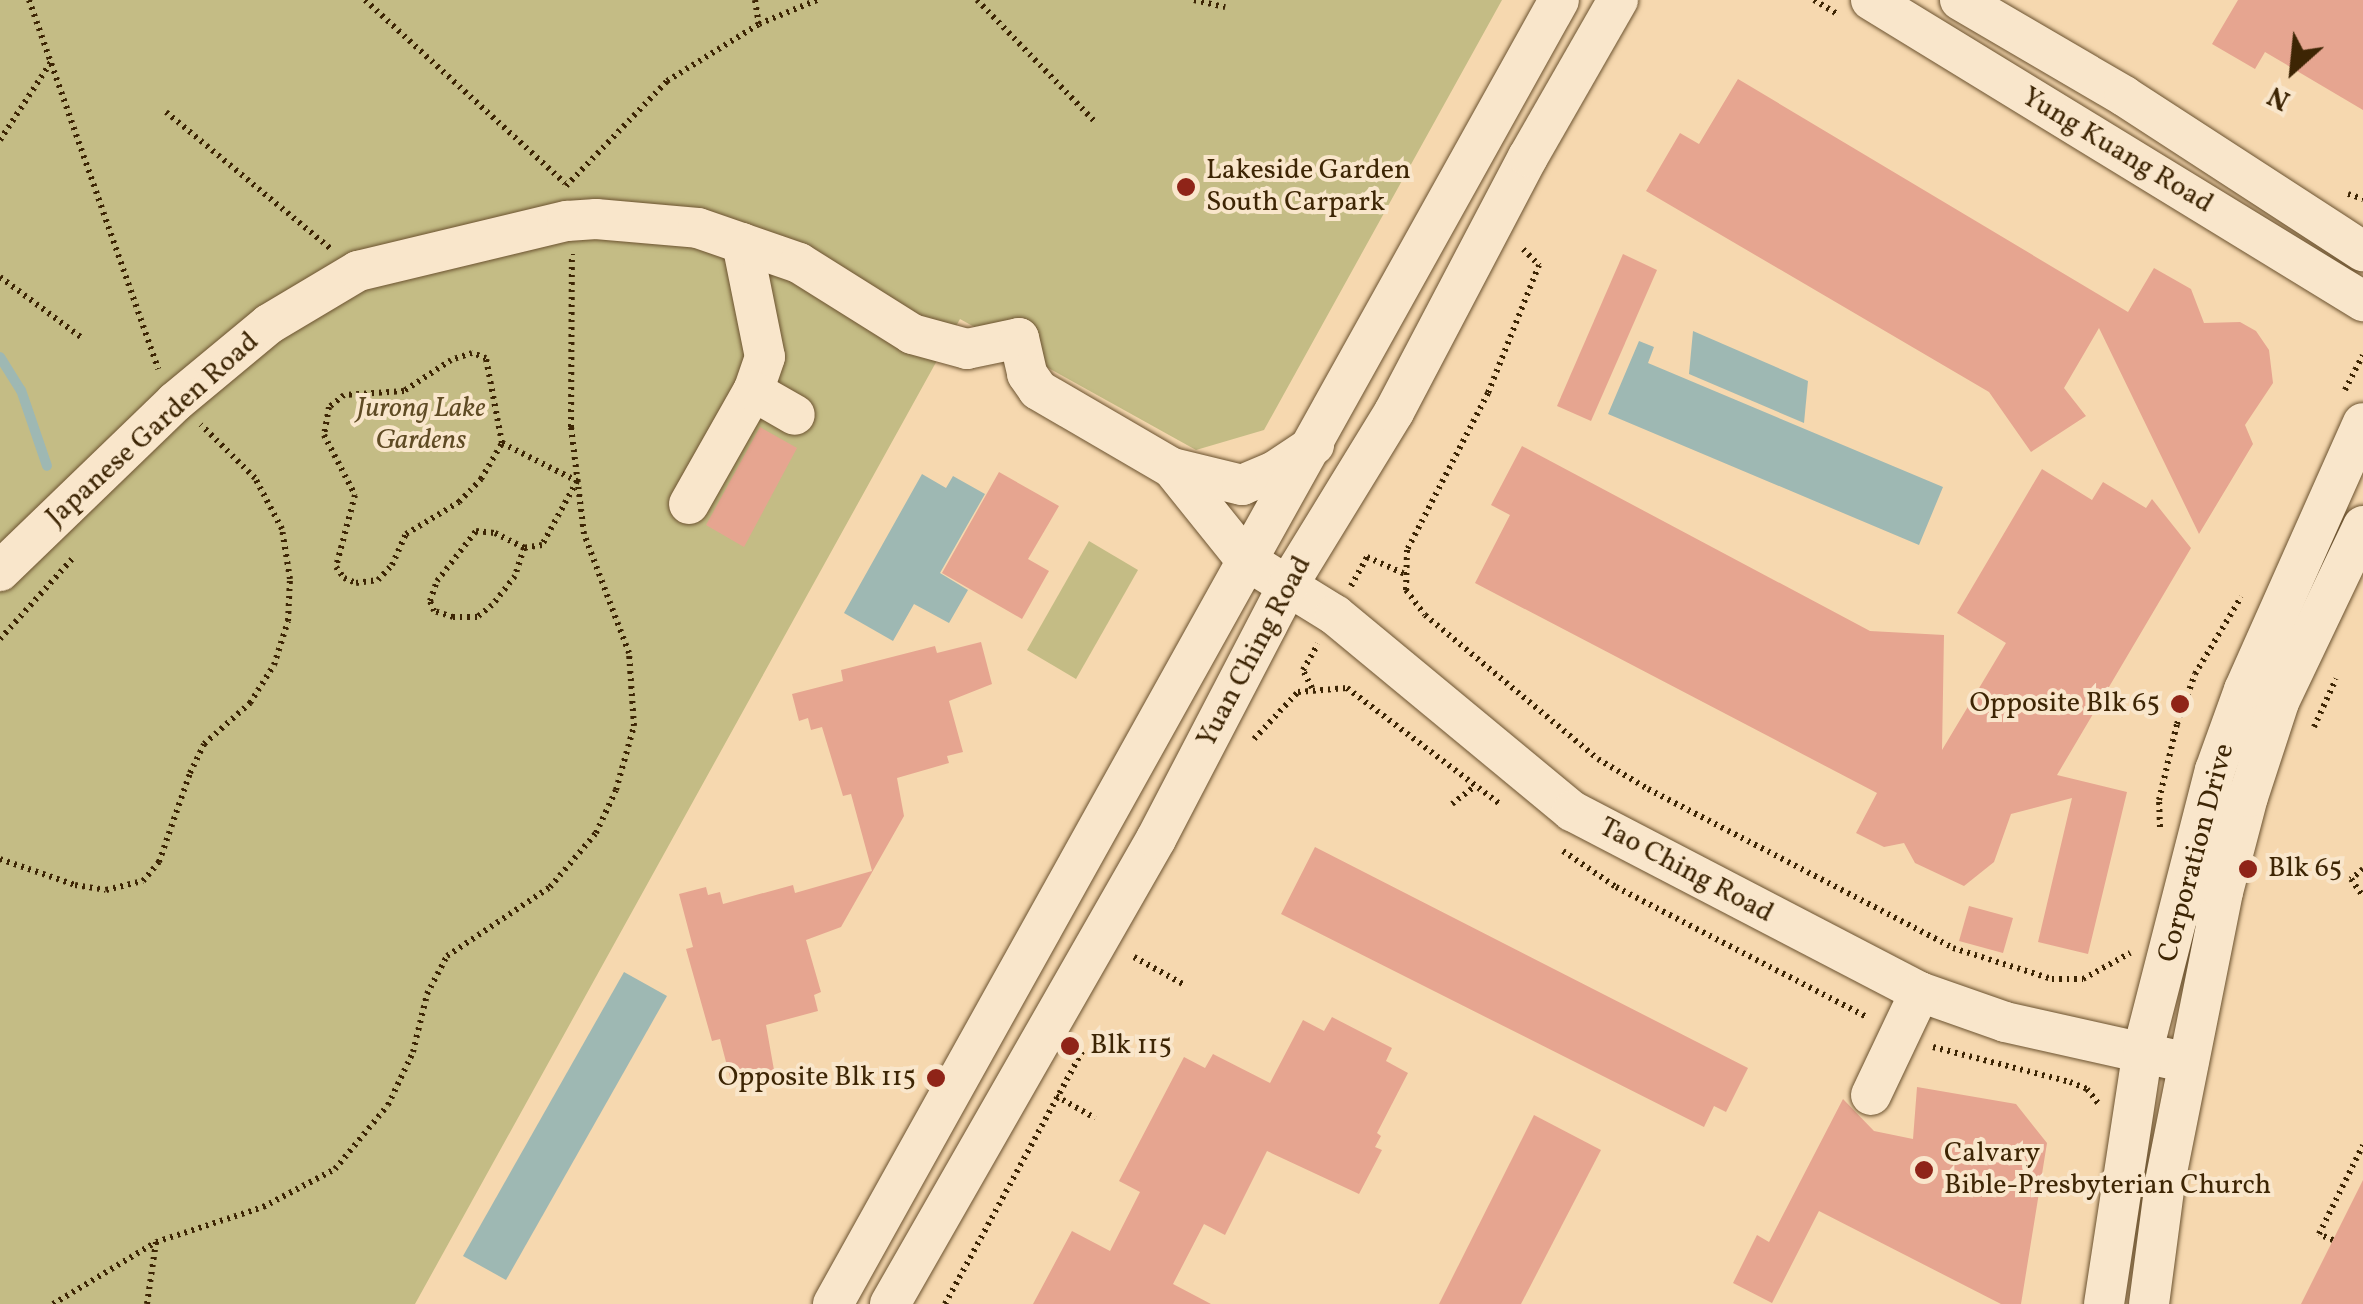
<!DOCTYPE html>
<html>
<head>
<meta charset="utf-8">
<style>
  body { margin:0 }
  #map { position:relative; width:2363px; height:1304px; overflow:hidden; background:#f6d8af; font-family:Vollkorn,serif }
  div>[style] { position:absolute }
  [style*='--x'] { left:calc(var(--x)*1px); top:calc(var(--y)*1px); width:calc(var(--w)*1px); rotate:calc(var(--a)*1deg) }
  .green>* { inset:0; background:#c4bc85 }
  .water>* { inset:0; background:#9eb8b3 }
  .stream>* { height:10px; margin:-5px; padding:0 5px; transform-origin:5px; border-radius:5px; background:#9eb8b3 }
  .building>* { inset:0; background:#e6a590 }
  .path>* { height:6px; margin-top:-3px; transform-origin:0; background:repeating-linear-gradient(90deg,#3d2504 0 2.5px,transparent 0 7.5px) }
  .roads { filter:drop-shadow(0 0 2px #6b522f) drop-shadow(0 0 2px #6b522f) }
  .minor>* { height:40px; margin:-20px; padding:0 20px; transform-origin:20px; border-radius:20px; background:#f9e6cb }
  .dots>* { width:28px; height:28px; translate:-50% -50%; box-sizing:border-box; border:5px solid #f9e6cb; border-radius:50% }
  span { translate:-50% -50%; white-space:nowrap; text-align:center; line-height:1.15; -webkit-text-stroke:8px #f9e6cb; paint-order:stroke }
  .street-label { font-size:28px; color:#3d2504 }
  .poi-label { font-size:28px; color:#3d2504 }
  .left { translate:0 -50%; text-align:left }
  .right { translate:-100% -50%; text-align:right }
  .park-label { font-size:28px; color:#5f4b24; font-style:italic }
  .north { position:absolute; left:2243px; top:20px; width:100px; height:100px; -webkit-text-stroke:8px #f9e6cb; paint-order:stroke; rotate:207deg; font-size:28px; font-weight:700; line-height:40px; text-align:center; color:#3d2504 }
  .north::after { content:''; display:block; margin:auto; width:35px; height:45px; background:#3d2504; clip-path:polygon(50% 0,100% 100%,50% 72%,0 100%) }
</style>
</head>
<body>
<div id="map">
  <div class="green">
    <i style="clip-path:polygon(0 0,1502px 0,1264px 430px,1196px 450px,960px 319px,415px 1304px,0 1304px)"></i>
    <i style="clip-path:polygon(1089px 541px,1138px 570px,1076px 679px,1027px 650px)"></i>
  </div>
  <div class="water">
    <i style="clip-path:polygon(1693px 331px,1808px 381px,1804px 423px,1689px 374px)"></i>
    <i style="clip-path:polygon(1639px 341px,1654px 347px,1648px 363px,1943px 487px,1919px 545px,1608px 414px)"></i>
    <i style="clip-path:polygon(922px 474px,946px 488px,953px 476px,985px 494px,940px 573px,968px 590px,949px 623px,914px 604px,893px 641px,844px 613px)"></i>
    <i style="clip-path:polygon(624px 972px,667px 996px,506px 1280px,463px 1256px)"></i>
  </div>
  <div class="stream">
    <i style="--x:0;--y:357;--w:39;--a:58"></i>
    <i style="--x:21;--y:390;--w:80;--a:71.1"></i>
  </div>
  <div class="building">
    <i style="clip-path:polygon(2238px 0,2363px 0,2363px 110px,2265px 52px,2255px 69px,2212px 44px)"></i>
    <i style="clip-path:polygon(1738px 79px,2128px 312px,2154px 268px,2191px 289px,2204px 323px,2240px 322px,2256px 331px,2269px 350px,2273px 383px,2245px 425px,2253px 444px,2199px 534px,2099px 328px,2064px 388px,2086px 416px,2031px 452px,1989px 392px,1646px 191px,1680px 133px,1699px 144px)"></i>
    <i style="clip-path:polygon(1623px 254px,1657px 270px,1591px 421px,1557px 406px)"></i>
    <i style="clip-path:polygon(760px 427px,797px 448px,744px 547px,706px 525px)"></i>
    <i style="clip-path:polygon(1522px 446px,1870px 631px,1944px 635px,1942px 750px,2006px 643px,1957px 613px,2042px 469px,2092px 500px,2103px 482px,2146px 508px,2152px 499px,2191px 548px,2057px 775px,2127px 792px,2088px 954px,2038px 942px,2072px 798px,2011px 814px,1994px 862px,1964px 886px,1915px 863px,1904px 843px,1884px 847px,1856px 833px,1877px 793px,1475px 583px,1510px 515px,1491px 505px)"></i>
    <i style="clip-path:polygon(999px 472px,1059px 506px,1028px 559px,1049px 571px,1022px 619px,942px 573px)"></i>
    <i style="clip-path:polygon(981px 642px,992px 684px,949px 701px,963px 752px,947px 756px,949px 763px,897px 778px,904px 816px,841px 927px,806px 940px,821px 992px,814px 995px,818px 1011px,766px 1025px,774px 1070px,731px 1081px,720px 1039px,712px 1041px,686px 949px,693px 947px,679px 894px,706px 887px,708px 895px,720px 892px,723px 904px,793px 885px,795px 893px,872px 871px,851px 794px,843px 796px,822px 727px,811px 730px,808px 718px,799px 721px,792px 694px,843px 681px,841px 670px,935px 646px,937px 653px)"></i>
    <i style="clip-path:polygon(1315px 847px,1748px 1068px,1726px 1112px,1714px 1106px,1704px 1127px,1281px 914px)"></i>
    <i style="clip-path:polygon(1969px 906px,2013px 918px,2003px 953px,1959px 941px)"></i>
    <i style="clip-path:polygon(1332px 1017px,1392px 1048px,1386px 1061px,1408px 1073px,1377px 1133px,1381px 1136px,1375px 1147px,1382px 1150px,1359px 1194px,1267px 1151px,1225px 1235px,1204px 1224px,1173px 1284px,1211px 1304px,1033px 1304px,1072px 1231px,1110px 1251px,1140px 1192px,1119px 1181px,1184px 1057px,1205px 1068px,1213px 1054px,1270px 1083px,1303px 1020px,1324px 1031px)"></i>
    <i style="clip-path:polygon(1917px 1087px,2016px 1104px,2047px 1143px,2021px 1304px,2001px 1304px,1819px 1211px,1772px 1303px,1733px 1283px,1757px 1235px,1769px 1242px,1843px 1099px,1874px 1131px,1913px 1139px)"></i>
    <i style="clip-path:polygon(1534px 1115px,1601px 1150px,1521px 1304px,1439px 1304px)"></i>
    <i style="clip-path:polygon(2363px 1180px,2363px 1304px,2301px 1304px)"></i>
  </div>
  <div class="path">
    <i style="--x:29;--y:0;--w:391;--a:70.7"></i>
    <i style="--x:365;--y:0;--w:271;--a:42.5"></i>
    <i style="--x:755;--y:0;--w:24;--a:81"></i>
    <i style="--x:977;--y:0;--w:171;--a:45.9"></i>
    <i style="--x:1194;--y:0;--w:32;--a:13"></i>
    <i style="--x:1814;--y:0;--w:27;--a:31"></i>
    <i style="--x:166;--y:112;--w:213;--a:39.7"></i>
    <i style="--x:0;--y:140;--w:93;--a:-56.8"></i>
    <i style="--x:566;--y:186;--w:146;--a:-46.1"></i>
    <i style="--x:667;--y:81;--w:108;--a:-31.8"></i>
    <i style="--x:759;--y:24;--w:63;--a:-22.5"></i>
    <i style="--x:2348;--y:194;--w:16;--a:18"></i>
    <i style="--x:1523;--y:249;--w:23;--a:45"></i>
    <i style="--x:1539;--y:265;--w:138;--a:111.7"></i>
    <i style="--x:1488;--y:393;--w:177;--a:117.3"></i>
    <i style="--x:1407;--y:550;--w:40;--a:91.4"></i>
    <i style="--x:1406;--y:590;--w:31;--a:53"></i>
    <i style="--x:1425;--y:615;--w:225;--a:39.8"></i>
    <i style="--x:1598;--y:759;--w:58;--a:31"></i>
    <i style="--x:1648;--y:789;--w:344;--a:27.5"></i>
    <i style="--x:1953;--y:948;--w:104;--a:17.4"></i>
    <i style="--x:2052;--y:979;--w:31;--a:0"></i>
    <i style="--x:2083;--y:979;--w:54;--a:-29"></i>
    <i style="--x:0;--y:277;--w:102;--a:36.6"></i>
    <i style="--x:2345;--y:390;--w:39;--a:-63"></i>
    <i style="--x:502;--y:443;--w:86;--a:-100.7"></i>
    <i style="--x:486;--y:358;--w:15;--a:-160"></i>
    <i style="--x:472;--y:353;--w:22;--a:162"></i>
    <i style="--x:451;--y:360;--w:56;--a:146.6"></i>
    <i style="--x:404;--y:391;--w:60;--a:176.2"></i>
    <i style="--x:344;--y:395;--w:19;--a:141"></i>
    <i style="--x:329;--y:407;--w:28;--a:100"></i>
    <i style="--x:324;--y:435;--w:68;--a:62.7"></i>
    <i style="--x:355;--y:495;--w:74;--a:104.8"></i>
    <i style="--x:336;--y:567;--w:14;--a:54"></i>
    <i style="--x:344;--y:578;--w:13;--a:23"></i>
    <i style="--x:356;--y:583;--w:22;--a:-8"></i>
    <i style="--x:378;--y:580;--w:21;--a:-47"></i>
    <i style="--x:392;--y:565;--w:34;--a:-66"></i>
    <i style="--x:406;--y:534;--w:62;--a:-31.1"></i>
    <i style="--x:459;--y:502;--w:32;--a:-46"></i>
    <i style="--x:481;--y:479;--w:42;--a:-59.7"></i>
    <i style="--x:502;--y:443;--w:84;--a:26.9"></i>
    <i style="--x:577;--y:481;--w:73;--a:118.7"></i>
    <i style="--x:542;--y:545;--w:18;--a:171"></i>
    <i style="--x:524;--y:548;--w:29;--a:108"></i>
    <i style="--x:515;--y:576;--w:37;--a:128"></i>
    <i style="--x:492;--y:605;--w:19;--a:141"></i>
    <i style="--x:477;--y:617;--w:24;--a:180"></i>
    <i style="--x:453;--y:617;--w:20;--a:-162"></i>
    <i style="--x:434;--y:611;--w:11;--a:-112"></i>
    <i style="--x:430;--y:601;--w:21;--a:-71"></i>
    <i style="--x:437;--y:581;--w:63;--a:-52"></i>
    <i style="--x:476;--y:531;--w:19;--a:6"></i>
    <i style="--x:495;--y:533;--w:33;--a:27"></i>
    <i style="--x:1351;--y:586;--w:33;--a:-61"></i>
    <i style="--x:1367;--y:557;--w:42;--a:24.1"></i>
    <i style="--x:0;--y:639;--w:109;--a:-48"></i>
    <i style="--x:1312;--y:688;--w:20;--a:-117"></i>
    <i style="--x:1303;--y:670;--w:30;--a:-60"></i>
    <i style="--x:2314;--y:727;--w:53;--a:-65.4"></i>
    <i style="--x:1254;--y:739;--w:64;--a:-46.9"></i>
    <i style="--x:1298;--y:692;--w:49;--a:-4.7"></i>
    <i style="--x:1347;--y:688;--w:193;--a:37.2"></i>
    <i style="--x:1452;--y:804;--w:29;--a:-38"></i>
    <i style="--x:2160;--y:827;--w:27;--a:-92"></i>
    <i style="--x:2159;--y:800;--w:78;--a:-76.7"></i>
    <i style="--x:2177;--y:724;--w:53;--a:-70.2"></i>
    <i style="--x:2195;--y:674;--w:90;--a:-59.1"></i>
    <i style="--x:1563;--y:851;--w:64;--a:34.2"></i>
    <i style="--x:1616;--y:887;--w:283;--a:27.4"></i>
    <i style="--x:0;--y:859;--w:79;--a:19.1"></i>
    <i style="--x:75;--y:885;--w:31;--a:9"></i>
    <i style="--x:106;--y:890;--w:38;--a:-14"></i>
    <i style="--x:143;--y:881;--w:25;--a:-50"></i>
    <i style="--x:159;--y:862;--w:94;--a:-70.8"></i>
    <i style="--x:190;--y:773;--w:32;--a:-64"></i>
    <i style="--x:204;--y:744;--w:62;--a:-41.7"></i>
    <i style="--x:250;--y:703;--w:45;--a:-57.7"></i>
    <i style="--x:274;--y:665;--w:46;--a:-72.3"></i>
    <i style="--x:288;--y:621;--w:42;--a:-87.3"></i>
    <i style="--x:290;--y:579;--w:51;--a:-99.1"></i>
    <i style="--x:282;--y:529;--w:58;--a:-117.9"></i>
    <i style="--x:255;--y:478;--w:76;--a:-135.5"></i>
    <i style="--x:2363;--y:869;--w:16;--a:140"></i>
    <i style="--x:2351;--y:879;--w:21;--a:55"></i>
    <i style="--x:1134;--y:957;--w:56;--a:28.9"></i>
    <i style="--x:1933;--y:1047;--w:141;--a:14.3"></i>
    <i style="--x:2070;--y:1082;--w:18;--a:22"></i>
    <i style="--x:2087;--y:1089;--w:18;--a:52"></i>
    <i style="--x:1056;--y:1096;--w:45;--a:29.4"></i>
    <i style="--x:2333;--y:1240;--w:15;--a:-157"></i>
    <i style="--x:2319;--y:1234;--w:99;--a:-63.7"></i>
    <i style="--x:53;--y:1304;--w:120;--a:-31"></i>
    <i style="--x:156;--y:1242;--w:113;--a:-18.1"></i>
    <i style="--x:263;--y:1207;--w:81;--a:-27.8"></i>
    <i style="--x:335;--y:1169;--w:83;--a:-50.4"></i>
    <i style="--x:388;--y:1105;--w:59;--a:-64.7"></i>
    <i style="--x:413;--y:1052;--w:60;--a:-76.4"></i>
    <i style="--x:427;--y:994;--w:43;--a:-62.2"></i>
    <i style="--x:447;--y:956;--w:124;--a:-33.8"></i>
    <i style="--x:550;--y:887;--w:71;--a:-49.6"></i>
    <i style="--x:596;--y:833;--w:47;--a:-65.1"></i>
    <i style="--x:616;--y:790;--w:66;--a:-74.3"></i>
    <i style="--x:634;--y:726;--w:73;--a:-93.9"></i>
    <i style="--x:629;--y:653;--w:127;--a:-110.7"></i>
    <i style="--x:584;--y:534;--w:108;--a:-96.9"></i>
    <i style="--x:571;--y:427;--w:173;--a:-89.7"></i>
    <i style="--x:147;--y:1304;--w:63;--a:-81.7"></i>
    <i style="--x:945;--y:1304;--w:291;--a:-61.5"></i>
  </div>
  <div class="roads">
    <div class="minor">
      <i style="--x:1871;--y:0;--w:577;--a:31.46"></i>
      <i style="--x:1960;--y:0;--w:190;--a:30.3"></i>
      <i style="--x:2124;--y:96;--w:285;--a:33"></i>
      <i style="--x:742;--y:243;--w:116;--a:78.6"></i>
      <i style="--x:765;--y:357;--w:36;--a:109"></i>
      <i style="--x:1172;--y:468;--w:118;--a:51.2"></i>
      <i style="--x:1246;--y:560;--w:105;--a:31.7"></i>
      <i style="--x:1335;--y:615;--w:308;--a:39.6"></i>
      <i style="--x:1572;--y:811;--w:392;--a:27.5"></i>
      <i style="--x:1920;--y:992;--w:90;--a:19.4"></i>
      <i style="--x:2005;--y:1022;--w:188;--a:12.6"></i>
      <i style="--x:689;--y:504;--w:130;--a:-60.5"></i>
      <i style="--x:753;--y:391;--w:48;--a:29.7"></i>
      <i style="--x:0;--y:571;--w:243;--a:-44"></i>
      <i style="--x:175;--y:402;--w:122;--a:-39.7"></i>
      <i style="--x:269;--y:324;--w:104;--a:-30.8"></i>
      <i style="--x:358;--y:271;--w:215;--a:-13.5"></i>
      <i style="--x:567;--y:221;--w:29;--a:-4"></i>
      <i style="--x:596;--y:219;--w:102;--a:5"></i>
      <i style="--x:698;--y:228;--w:107;--a:19.1"></i>
      <i style="--x:799;--y:263;--w:133;--a:32.1"></i>
      <i style="--x:912;--y:334;--w:57;--a:15.3"></i>
      <i style="--x:967;--y:349;--w:53;--a:-11.9"></i>
      <i style="--x:1019;--y:338;--w:37;--a:77"></i>
      <i style="--x:1027;--y:374;--w:19;--a:55"></i>
      <i style="--x:1038;--y:390;--w:155;--a:30.2"></i>
      <i style="--x:1172;--y:468;--w:72;--a:13.7"></i>
      <i style="--x:1242;--y:485;--w:36;--a:-23"></i>
      <i style="--x:1275;--y:471;--w:47;--a:-33.7"></i>
      <i style="--x:1871;--y:1095;--w:114;--a:-64.6"></i>
      <i style="--x:833;--y:1304;--w:1492;--a:-60.89"></i>
      <i style="--x:890;--y:1304;--w:536;--a:-60.23"></i>
      <i style="--x:1156;--y:839;--w:286;--a:-62.5"></i>
      <i style="--x:1288;--y:585;--w:203;--a:-58.5"></i>
      <i style="--x:1394;--y:412;--w:288;--a:-62.3"></i>
      <i style="--x:1528;--y:157;--w:181;--a:-60.2"></i>
      <i style="--x:2104;--y:1304;--w:257;--a:-81.3"></i>
      <i style="--x:2143;--y:1050;--w:289;--a:-75.6"></i>
      <i style="--x:2215;--y:770;--w:85;--a:-70.1"></i>
      <i style="--x:2244;--y:690;--w:292;--a:-66"></i>
      <i style="--x:2149;--y:1304;--w:123;--a:-82.5"></i>
      <i style="--x:2165;--y:1182;--w:296;--a:-78.7"></i>
      <i style="--x:2223;--y:892;--w:98;--a:-75.3"></i>
      <i style="--x:2248;--y:797;--w:100;--a:-71.9"></i>
      <i style="--x:2279;--y:702;--w:195;--a:-64.5"></i>
    </div>
  </div>
  <div class="dots">
    <i style="left:1186px;top:187px;background:#8f2418"></i>
    <i style="left:2180px;top:704px;background:#8f2418"></i>
    <i style="left:2248px;top:869px;background:#8f2418"></i>
    <i style="left:1070px;top:1046px;background:#8f2418"></i>
    <i style="left:936px;top:1078px;background:#8f2418"></i>
    <i style="left:1924px;top:1170px;background:#8f2418"></i>
  </div>
  <div class="street-label">
    <span style="left:2117px;top:151px;rotate:31deg">Yung Kuang Road</span>
    <span style="left:153px;top:430px;rotate:-42deg">Japanese Garden Road</span>
    <span style="left:1255px;top:652px;rotate:-62deg">Yuan Ching Road</span>
    <span style="left:2197px;top:853px;rotate:-75deg">Corporation Drive</span>
    <span style="left:1686px;top:871px;rotate:28deg">Tao Ching Road</span>
  </div>
  <div class="poi-label">
    <span class="left" style="left:1206px;top:187px">Lakeside Garden<br>South Carpark</span>
    <span class="right" style="left:2160px;top:704px">Opposite Blk 65</span>
    <span class="left" style="left:2268px;top:869px">Blk 65</span>
    <span class="left" style="left:1090px;top:1046px">Blk 115</span>
    <span class="right" style="left:916px;top:1078px">Opposite Blk 115</span>
    <span class="left" style="left:1944px;top:1170px">Calvary<br>Bible-Presbyterian Church</span>
  </div>
  <div class="park-label">
    <span style="left:421px;top:425px">Jurong Lake<br>Gardens</span>
  </div>
  <div class="north">N</div>
</div>
</body>
</html>
